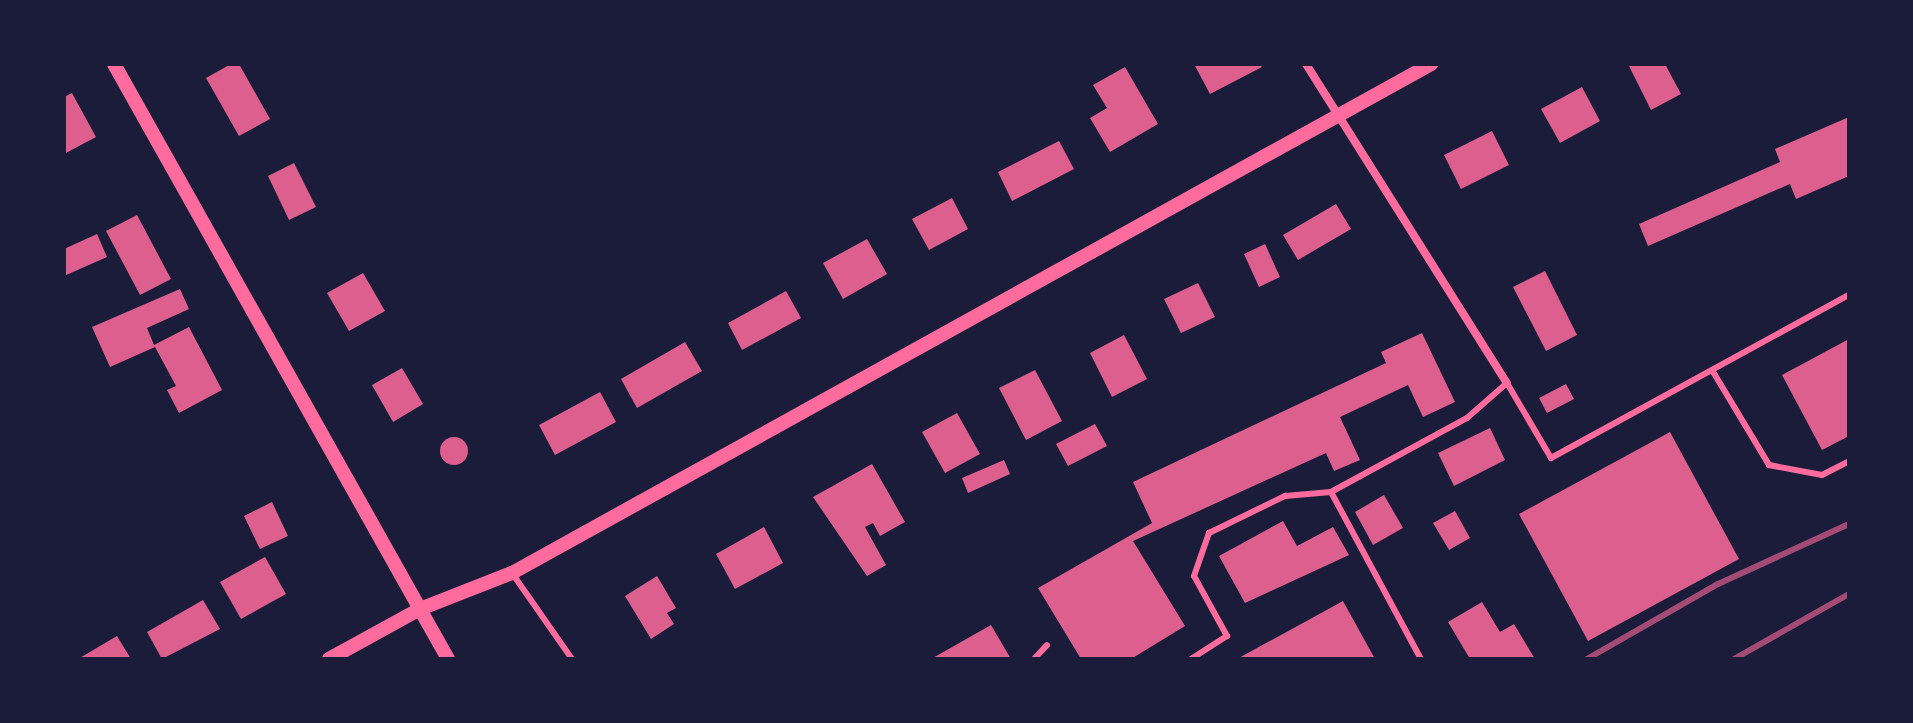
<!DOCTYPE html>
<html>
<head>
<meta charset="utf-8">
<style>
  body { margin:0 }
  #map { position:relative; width:1913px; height:723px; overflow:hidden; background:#1b1b3a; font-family:"Exo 2",sans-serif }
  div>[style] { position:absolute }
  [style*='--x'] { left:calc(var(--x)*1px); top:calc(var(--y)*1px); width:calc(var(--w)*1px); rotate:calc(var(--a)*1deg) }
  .building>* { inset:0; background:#dd5f8e }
  .round { border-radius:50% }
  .service>* { height:6px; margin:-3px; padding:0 3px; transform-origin:3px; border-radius:3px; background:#ff6b9d }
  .minor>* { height:8px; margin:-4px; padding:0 4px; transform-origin:4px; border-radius:4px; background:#ff6b9d }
  .tertiary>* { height:14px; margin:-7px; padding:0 7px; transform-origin:7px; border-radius:7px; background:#ff6b9d }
  .rail>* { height:6px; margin:-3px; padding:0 3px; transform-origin:3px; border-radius:3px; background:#a44b75 }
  span { translate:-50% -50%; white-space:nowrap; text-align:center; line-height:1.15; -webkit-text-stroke:8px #1b1b3a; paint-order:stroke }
  .frame { position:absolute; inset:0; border:66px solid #1b1b3a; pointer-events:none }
</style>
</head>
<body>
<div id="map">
  <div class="building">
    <i style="clip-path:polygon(231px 64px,239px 64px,270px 119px,239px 136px,206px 78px)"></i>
    <i style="clip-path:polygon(1194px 64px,1260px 64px,1262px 67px,1210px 94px)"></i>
    <i style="clip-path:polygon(1628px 64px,1665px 64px,1681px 94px,1651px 110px)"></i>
    <i style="clip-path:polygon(1125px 67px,1158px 124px,1110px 152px,1090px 118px,1107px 108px,1093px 85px)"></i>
    <i style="clip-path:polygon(1582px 87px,1600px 121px,1560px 143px,1541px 109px)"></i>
    <i style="clip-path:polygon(72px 93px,96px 137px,64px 154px,64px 97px)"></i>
    <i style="clip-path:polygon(1849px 117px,1849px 176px,1796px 199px,1790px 184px,1648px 246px,1639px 224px,1780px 162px,1775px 149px)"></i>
    <i style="clip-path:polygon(1492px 131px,1509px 165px,1461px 189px,1444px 155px)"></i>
    <i style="clip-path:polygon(1059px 141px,1074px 169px,1012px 201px,998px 172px)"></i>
    <i style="clip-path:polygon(294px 163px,316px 207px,289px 220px,268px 176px)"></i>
    <i style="clip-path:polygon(952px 198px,968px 229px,929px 250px,912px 219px)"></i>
    <i style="clip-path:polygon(1336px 204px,1351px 229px,1298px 260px,1283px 235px)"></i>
    <i style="clip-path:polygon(137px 215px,171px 279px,140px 295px,106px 231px)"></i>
    <i style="clip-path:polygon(97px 234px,107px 257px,64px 276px,64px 249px)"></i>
    <i style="clip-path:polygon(867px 239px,887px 274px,843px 299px,823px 263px)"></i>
    <i style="clip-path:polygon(1265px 244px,1280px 277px,1259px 287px,1244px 254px)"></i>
    <i style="clip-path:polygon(1545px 271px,1577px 335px,1546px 351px,1513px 287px)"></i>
    <i style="clip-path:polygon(363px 273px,385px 311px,349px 331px,327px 293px)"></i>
    <i style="clip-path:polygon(1198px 283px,1215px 317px,1181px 333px,1164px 299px)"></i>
    <i style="clip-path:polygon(180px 289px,189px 309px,147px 328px,154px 345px,189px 327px,222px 390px,179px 413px,167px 390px,176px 386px,155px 347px,110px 367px,92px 327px)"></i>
    <i style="clip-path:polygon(786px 291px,801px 318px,742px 350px,728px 323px)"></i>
    <i style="clip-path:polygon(1422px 333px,1455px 402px,1423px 417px,1408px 385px,1340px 417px,1360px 460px,1334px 471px,1326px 453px,1133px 541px,1185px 626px,1131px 659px,1081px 659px,1038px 588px,1152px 523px,1133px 482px,1386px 363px,1381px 352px)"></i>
    <i style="clip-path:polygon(1124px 335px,1147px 379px,1112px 397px,1090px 353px)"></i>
    <i style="clip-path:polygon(1849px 339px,1849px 436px,1822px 450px,1782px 375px)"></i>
    <i style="clip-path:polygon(685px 342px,702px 371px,637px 408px,621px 379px)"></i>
    <i style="clip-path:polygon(402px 368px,423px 404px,393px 422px,372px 385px)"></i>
    <i style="clip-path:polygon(1035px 370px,1062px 421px,1026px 440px,999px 388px)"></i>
    <i style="clip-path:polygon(1566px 384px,1574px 399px,1547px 413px,1539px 398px)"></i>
    <i style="clip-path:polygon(600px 392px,616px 422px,555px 455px,539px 425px)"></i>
    <i style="clip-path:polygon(957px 413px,980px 454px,945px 473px,922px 432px)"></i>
    <i style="clip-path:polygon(1095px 424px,1107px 446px,1068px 466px,1056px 444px)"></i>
    <i style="clip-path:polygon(1490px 428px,1505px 460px,1454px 486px,1438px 453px)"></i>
    <i style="clip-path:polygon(1670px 432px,1739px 559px,1588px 641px,1519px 514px)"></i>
    <i class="round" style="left:440px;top:437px;width:28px;height:28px"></i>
    <i style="clip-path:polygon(1004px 460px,1010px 474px,968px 493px,962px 478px)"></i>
    <i style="clip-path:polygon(872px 464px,905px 522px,880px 536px,873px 523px,865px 527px,886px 565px,867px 576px,813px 497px)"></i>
    <i style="clip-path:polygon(1384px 495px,1403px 528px,1373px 545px,1355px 512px)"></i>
    <i style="clip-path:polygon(272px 502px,288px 536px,260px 549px,244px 516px)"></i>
    <i style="clip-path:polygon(1455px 511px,1470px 538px,1449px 550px,1433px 523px)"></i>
    <i style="clip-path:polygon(1283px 521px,1297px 546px,1333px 527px,1349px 555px,1245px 603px,1219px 556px)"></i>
    <i style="clip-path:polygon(764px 527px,783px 563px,735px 589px,716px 554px)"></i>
    <i style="clip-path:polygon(265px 557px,286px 594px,241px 619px,220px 582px)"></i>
    <i style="clip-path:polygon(657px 576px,676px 608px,667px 613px,674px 624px,651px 639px,625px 596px)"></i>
    <i style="clip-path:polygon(203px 600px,220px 629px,162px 659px,147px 632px)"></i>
    <i style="clip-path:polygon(1343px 601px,1375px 659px,1237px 659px)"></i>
    <i style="clip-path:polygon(1482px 602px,1500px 632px,1514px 624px,1535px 659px,1470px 659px,1448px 622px)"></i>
    <i style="clip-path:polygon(991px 625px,1011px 659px,931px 659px)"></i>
    <i style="clip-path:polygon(117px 636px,131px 659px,78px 659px)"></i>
  </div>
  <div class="service">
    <i style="--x:1712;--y:370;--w:111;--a:59"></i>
    <i style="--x:1769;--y:465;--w:54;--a:10.7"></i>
    <i style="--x:1822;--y:475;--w:30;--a:-27"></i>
    <i style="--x:1331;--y:492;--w:190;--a:61.7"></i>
    <i style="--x:512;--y:573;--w:105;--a:55.1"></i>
    <i style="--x:1034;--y:659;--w:19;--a:-47"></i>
    <i style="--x:1191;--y:659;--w:43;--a:-32.6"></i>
    <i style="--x:1227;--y:636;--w:68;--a:-118.8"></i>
    <i style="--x:1194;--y:576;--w:46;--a:-70.8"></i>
    <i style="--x:1209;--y:533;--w:85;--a:-26"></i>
    <i style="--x:1285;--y:496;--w:46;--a:-5"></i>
    <i style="--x:1331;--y:492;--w:155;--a:-28.6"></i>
    <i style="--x:1467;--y:418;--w:53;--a:-41.2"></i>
    <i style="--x:1507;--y:383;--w:87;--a:59.6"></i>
    <i style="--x:1551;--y:458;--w:340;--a:-28.7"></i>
  </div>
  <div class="minor">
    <i style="--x:1306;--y:64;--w:377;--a:57.8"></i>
  </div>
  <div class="tertiary">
    <i style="--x:114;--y:64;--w:682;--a:60.69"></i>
    <i style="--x:329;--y:659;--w:104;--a:-28.8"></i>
    <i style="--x:420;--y:609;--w:99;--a:-21.4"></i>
    <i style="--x:512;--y:573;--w:1051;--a:-28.98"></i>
  </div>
  <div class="rail">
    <i style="--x:1587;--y:659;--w:151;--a:-29.8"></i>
    <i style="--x:1718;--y:584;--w:144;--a:-24.6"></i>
    <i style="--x:1734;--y:659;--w:132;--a:-29.5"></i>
  </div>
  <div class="frame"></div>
</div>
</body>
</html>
